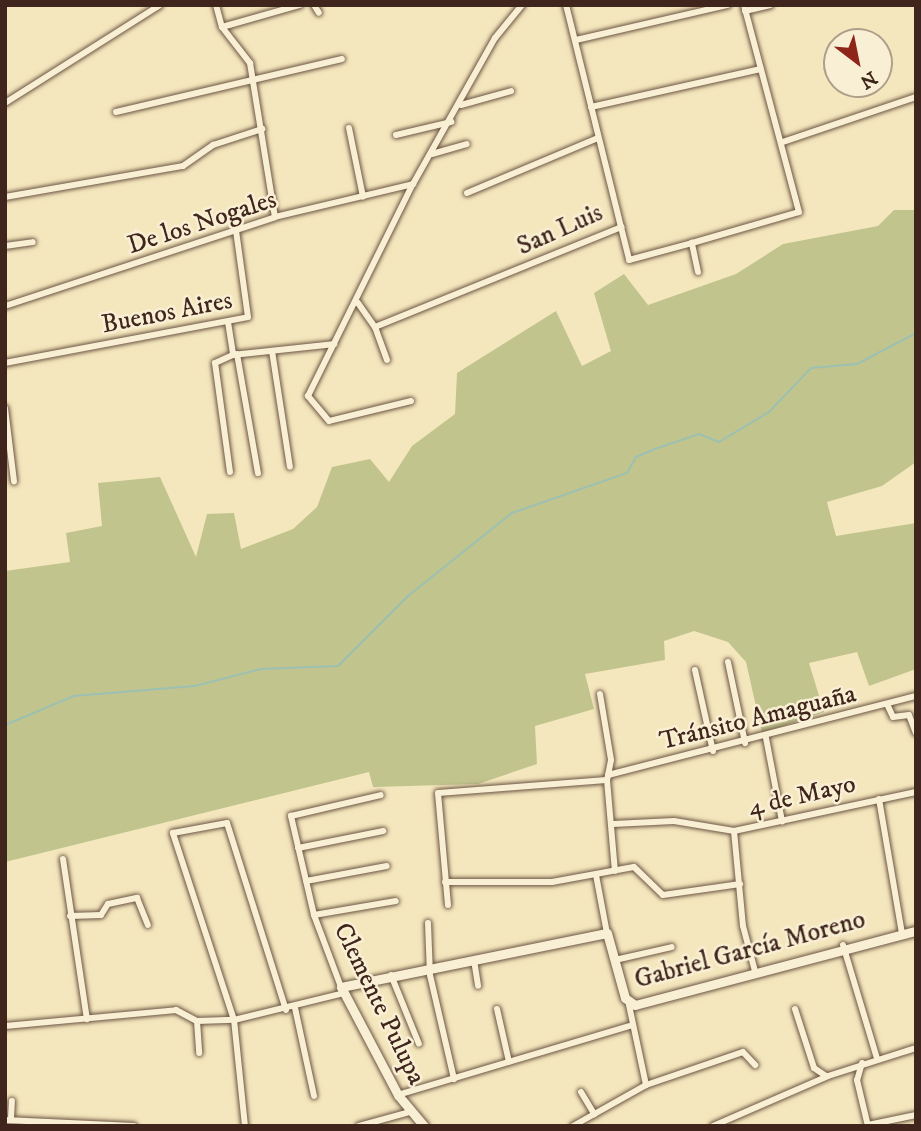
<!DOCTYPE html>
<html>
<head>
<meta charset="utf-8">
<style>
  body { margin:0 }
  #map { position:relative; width:921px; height:1131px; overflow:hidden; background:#f5e7bd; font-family:"IM FELL DW Pica",serif }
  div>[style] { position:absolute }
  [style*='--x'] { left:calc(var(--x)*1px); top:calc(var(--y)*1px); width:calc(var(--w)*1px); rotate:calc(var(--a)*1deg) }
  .green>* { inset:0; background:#c1c48d }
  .stream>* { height:2px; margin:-1px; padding:0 1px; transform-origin:1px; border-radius:1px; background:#9cc0b2 }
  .roads { filter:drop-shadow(0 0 2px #6c5644) drop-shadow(0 0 2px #6c5644) }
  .street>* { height:6px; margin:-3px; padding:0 3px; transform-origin:3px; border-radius:3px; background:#f8efd4 }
  .secondary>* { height:9px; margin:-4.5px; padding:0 4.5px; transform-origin:4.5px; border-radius:4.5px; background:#f8efd4 }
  span { translate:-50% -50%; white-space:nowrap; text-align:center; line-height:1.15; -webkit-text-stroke:5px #f8efd4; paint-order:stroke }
  .street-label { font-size:26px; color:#3f251c }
  .frame { position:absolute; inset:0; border:7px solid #3f251c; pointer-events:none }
  .north { position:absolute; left:823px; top:28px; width:70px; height:70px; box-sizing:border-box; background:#f8efd4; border:2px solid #ae9e8a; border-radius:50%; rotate:148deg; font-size:19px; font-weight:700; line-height:28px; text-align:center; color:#3f251c }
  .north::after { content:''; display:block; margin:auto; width:24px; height:32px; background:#8f2418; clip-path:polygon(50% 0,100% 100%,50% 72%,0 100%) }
</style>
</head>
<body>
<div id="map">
  <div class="green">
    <i style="clip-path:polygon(894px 210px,916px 210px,916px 462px,882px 486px,827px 502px,836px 536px,916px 523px,916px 669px,869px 686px,857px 652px,809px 663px,824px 712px,762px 733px,746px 662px,728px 642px,694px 631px,664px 641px,665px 660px,585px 674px,594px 709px,535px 726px,537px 764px,478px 784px,373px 787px,369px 772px,5px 862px,5px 571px,70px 562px,66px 533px,102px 526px,98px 483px,160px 477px,196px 557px,207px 514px,234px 513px,241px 549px,293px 529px,317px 507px,332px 467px,370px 459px,389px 482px,412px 446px,455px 414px,457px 373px,556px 311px,582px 366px,611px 351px,594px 293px,624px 274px,648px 305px,736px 274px,783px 244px,878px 226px)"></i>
  </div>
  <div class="stream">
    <i style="--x:5;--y:725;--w:75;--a:-22.8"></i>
    <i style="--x:74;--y:696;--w:121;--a:-4.7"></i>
    <i style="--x:195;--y:686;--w:68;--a:-14.4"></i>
    <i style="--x:261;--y:669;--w:77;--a:-2.2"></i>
    <i style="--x:338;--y:666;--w:99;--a:-45"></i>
    <i style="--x:408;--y:596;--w:133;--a:-38.6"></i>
    <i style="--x:512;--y:513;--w:122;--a:-19.2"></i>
    <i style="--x:627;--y:473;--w:18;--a:-61"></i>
    <i style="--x:636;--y:457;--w:21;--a:-23"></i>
    <i style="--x:655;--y:449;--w:46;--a:-18.8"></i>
    <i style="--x:699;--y:434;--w:22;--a:22"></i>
    <i style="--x:719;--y:442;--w:58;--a:-31"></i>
    <i style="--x:769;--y:412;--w:61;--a:-46.3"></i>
    <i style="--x:811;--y:368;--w:46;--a:-5"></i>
    <i style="--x:857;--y:364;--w:67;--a:-27.7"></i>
  </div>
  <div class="roads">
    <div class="street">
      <i style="--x:216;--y:5;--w:23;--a:75"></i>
      <i style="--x:222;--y:27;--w:46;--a:52.1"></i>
      <i style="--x:250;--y:63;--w:156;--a:80.8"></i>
      <i style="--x:314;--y:5;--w:9;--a:58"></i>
      <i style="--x:745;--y:11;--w:26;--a:-13"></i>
      <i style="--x:222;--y:27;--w:81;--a:-15.8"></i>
      <i style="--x:576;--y:40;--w:156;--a:-13"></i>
      <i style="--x:5;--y:103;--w:183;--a:-32.3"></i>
      <i style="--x:461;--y:105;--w:52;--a:-15.6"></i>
      <i style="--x:591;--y:107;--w:174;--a:-12.6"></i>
      <i style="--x:116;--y:112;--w:232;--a:-13.2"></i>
      <i style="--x:349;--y:128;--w:70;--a:78.5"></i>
      <i style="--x:396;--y:135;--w:57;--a:-13.3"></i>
      <i style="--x:783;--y:142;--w:140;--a:-18.7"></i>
      <i style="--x:432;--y:154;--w:36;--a:-16"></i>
      <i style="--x:467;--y:193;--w:142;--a:-22.8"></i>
      <i style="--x:5;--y:197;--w:181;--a:-9.9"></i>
      <i style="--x:183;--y:166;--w:37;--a:-35"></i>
      <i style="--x:213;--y:145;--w:52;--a:-18.1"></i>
      <i style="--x:621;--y:227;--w:34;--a:76"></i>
      <i style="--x:629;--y:260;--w:65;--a:-15.1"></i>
      <i style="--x:5;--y:246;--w:28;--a:-8"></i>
      <i style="--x:698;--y:272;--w:30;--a:-102"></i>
      <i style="--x:692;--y:243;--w:111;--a:-16.2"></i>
      <i style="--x:799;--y:212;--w:214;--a:-104.9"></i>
      <i style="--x:358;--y:303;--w:29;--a:55"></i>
      <i style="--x:375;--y:327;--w:266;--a:-22.1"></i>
      <i style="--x:621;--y:227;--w:229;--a:-103.9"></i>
      <i style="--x:5;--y:306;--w:284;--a:-18.2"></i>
      <i style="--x:275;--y:217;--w:142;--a:-13.4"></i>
      <i style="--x:228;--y:322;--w:33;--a:81"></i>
      <i style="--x:375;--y:327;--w:35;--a:70"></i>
      <i style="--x:272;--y:351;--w:117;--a:81.2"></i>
      <i style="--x:237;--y:354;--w:121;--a:80"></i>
      <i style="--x:5;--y:363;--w:247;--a:-10.7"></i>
      <i style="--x:248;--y:317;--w:87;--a:-97.9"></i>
      <i style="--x:411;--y:401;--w:84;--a:166.3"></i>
      <i style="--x:329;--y:421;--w:33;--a:-130"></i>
      <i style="--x:308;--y:396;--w:237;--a:-63.7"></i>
      <i style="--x:413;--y:184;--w:167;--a:-60.7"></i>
      <i style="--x:495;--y:38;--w:43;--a:-50.7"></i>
      <i style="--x:5;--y:408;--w:74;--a:83"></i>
      <i style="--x:230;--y:472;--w:110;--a:-97.8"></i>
      <i style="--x:215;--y:363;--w:20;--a:-24"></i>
      <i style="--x:233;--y:355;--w:102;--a:-6.2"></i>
      <i style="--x:728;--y:662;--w:83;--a:78.1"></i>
      <i style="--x:695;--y:670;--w:83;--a:77.5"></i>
      <i style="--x:600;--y:694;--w:67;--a:80.5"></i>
      <i style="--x:611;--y:760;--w:20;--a:101"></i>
      <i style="--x:607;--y:780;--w:91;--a:85"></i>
      <i style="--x:887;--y:704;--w:14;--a:65"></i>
      <i style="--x:893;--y:717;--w:16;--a:-7"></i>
      <i style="--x:909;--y:715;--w:19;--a:69"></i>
      <i style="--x:766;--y:738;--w:85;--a:79.1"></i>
      <i style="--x:608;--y:775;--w:318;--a:-14.4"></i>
      <i style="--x:879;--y:799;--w:136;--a:80.3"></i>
      <i style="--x:613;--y:824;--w:61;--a:-2.8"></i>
      <i style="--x:674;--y:821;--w:61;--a:9.5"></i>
      <i style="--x:734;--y:831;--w:186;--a:-12.1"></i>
      <i style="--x:734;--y:831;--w:95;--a:84.6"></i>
      <i style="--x:743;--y:926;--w:47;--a:75.1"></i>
      <i style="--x:298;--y:848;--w:87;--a:-11.3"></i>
      <i style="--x:63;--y:859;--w:162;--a:81.5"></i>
      <i style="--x:596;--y:875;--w:59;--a:79.3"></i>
      <i style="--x:306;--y:881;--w:82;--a:-10.5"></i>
      <i style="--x:445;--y:882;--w:107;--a:0"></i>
      <i style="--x:552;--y:882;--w:83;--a:-10.4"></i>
      <i style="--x:634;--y:867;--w:40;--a:44"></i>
      <i style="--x:663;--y:895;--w:78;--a:-8.1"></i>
      <i style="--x:448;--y:905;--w:112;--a:-95.1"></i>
      <i style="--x:438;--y:793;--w:169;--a:-4.4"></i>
      <i style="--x:314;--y:915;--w:83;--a:-9.7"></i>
      <i style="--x:70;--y:916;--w:31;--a:-2"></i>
      <i style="--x:101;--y:915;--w:13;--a:-58"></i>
      <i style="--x:108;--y:904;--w:30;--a:-12"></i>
      <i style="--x:137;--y:898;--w:29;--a:68"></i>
      <i style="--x:428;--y:923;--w:52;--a:87.8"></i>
      <i style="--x:430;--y:975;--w:107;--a:77"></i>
      <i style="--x:843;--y:945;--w:118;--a:73.3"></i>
      <i style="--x:474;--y:960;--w:26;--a:81"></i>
      <i style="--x:615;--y:960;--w:58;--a:-12.8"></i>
      <i style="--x:391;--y:975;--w:74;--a:67.9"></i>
      <i style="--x:341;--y:987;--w:77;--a:-110.6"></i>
      <i style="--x:314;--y:915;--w:102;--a:-103.1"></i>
      <i style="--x:291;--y:816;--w:92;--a:-13.1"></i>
      <i style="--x:629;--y:1005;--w:82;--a:78"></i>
      <i style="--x:295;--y:1008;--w:90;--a:77.8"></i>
      <i style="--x:497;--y:1009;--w:54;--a:77.2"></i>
      <i style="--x:795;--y:1009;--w:62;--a:72.1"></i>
      <i style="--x:814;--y:1068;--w:14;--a:34"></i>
      <i style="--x:197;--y:1021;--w:32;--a:86"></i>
      <i style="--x:5;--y:1026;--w:172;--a:-5.3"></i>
      <i style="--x:176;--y:1010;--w:24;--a:28"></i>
      <i style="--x:197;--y:1021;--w:37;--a:-2"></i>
      <i style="--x:234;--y:1020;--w:113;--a:-13.8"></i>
      <i style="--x:862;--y:1063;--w:18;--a:106"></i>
      <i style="--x:857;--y:1080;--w:47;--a:76.6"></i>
      <i style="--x:581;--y:1092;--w:26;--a:59"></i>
      <i style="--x:398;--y:1095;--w:241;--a:-16.6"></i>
      <i style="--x:11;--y:1118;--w:17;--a:-87"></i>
      <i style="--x:5;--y:1120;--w:129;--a:2.7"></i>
      <i style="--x:868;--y:1125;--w:49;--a:-11.8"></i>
      <i style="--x:245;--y:1126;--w:107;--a:-95.9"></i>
      <i style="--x:234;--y:1020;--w:197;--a:-108.1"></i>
      <i style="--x:173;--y:833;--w:55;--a:-10.5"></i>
      <i style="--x:227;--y:823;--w:196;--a:72.5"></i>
      <i style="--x:359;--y:1126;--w:53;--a:-15.4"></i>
      <i style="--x:573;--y:1126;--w:84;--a:-29.3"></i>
      <i style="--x:646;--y:1085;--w:102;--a:-18.8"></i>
      <i style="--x:743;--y:1052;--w:18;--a:47"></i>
      <i style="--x:713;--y:1126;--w:125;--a:-23.5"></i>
      <i style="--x:828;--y:1076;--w:92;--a:-17.7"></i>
    </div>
    <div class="secondary">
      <i style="--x:424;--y:1126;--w:40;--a:-130"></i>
      <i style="--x:398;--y:1095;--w:122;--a:-117.8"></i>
      <i style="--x:341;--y:987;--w:271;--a:-11.5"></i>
      <i style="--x:607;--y:933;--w:67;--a:74.5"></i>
      <i style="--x:625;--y:998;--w:12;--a:35"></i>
      <i style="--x:635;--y:1005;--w:291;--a:-14.8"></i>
    </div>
  </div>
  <div class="street-label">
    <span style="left:202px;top:223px;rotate:-18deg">De los Nogales</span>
    <span style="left:560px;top:230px;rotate:-24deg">San Luis</span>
    <span style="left:167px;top:313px;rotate:-11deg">Buenos Aires</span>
    <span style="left:758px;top:718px;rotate:-14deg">Tránsito Amaguaña</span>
    <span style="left:802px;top:796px;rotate:-13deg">4 de Mayo</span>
    <span style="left:750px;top:950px;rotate:-15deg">Gabriel García Moreno</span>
    <span style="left:379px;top:1004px;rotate:64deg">Clemente Pulupa</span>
  </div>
  <div class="frame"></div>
  <div class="north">N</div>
</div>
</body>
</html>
